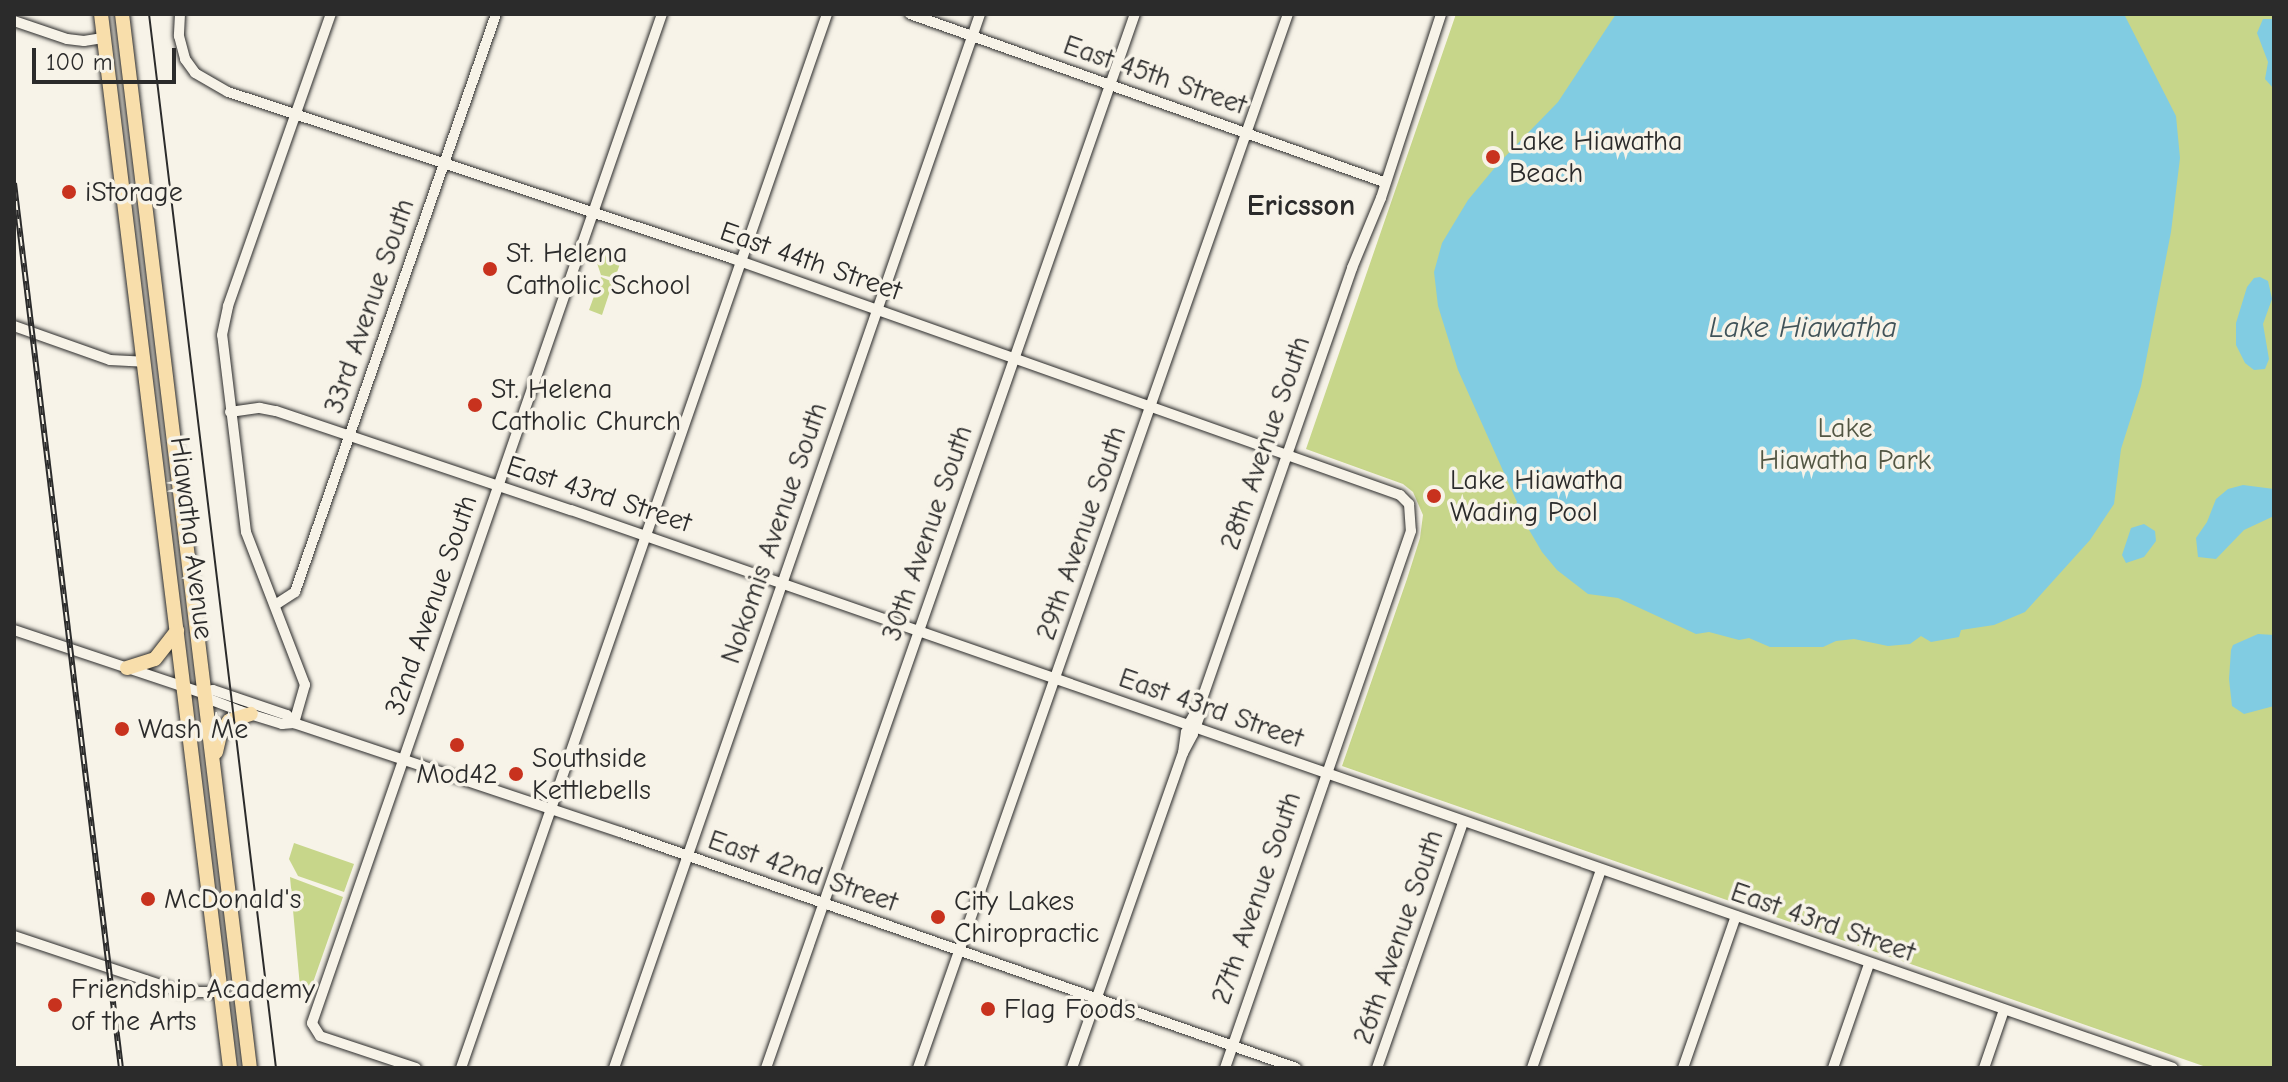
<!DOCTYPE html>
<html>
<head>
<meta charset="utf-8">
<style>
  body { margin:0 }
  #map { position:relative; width:2288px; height:1082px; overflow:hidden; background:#f7f3e8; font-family:"Comic Neue",sans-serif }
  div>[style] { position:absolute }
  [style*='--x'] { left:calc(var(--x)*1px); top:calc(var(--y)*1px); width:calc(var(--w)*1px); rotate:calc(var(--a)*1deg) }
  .green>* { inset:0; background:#c7d68a }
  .water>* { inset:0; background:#81cce2 }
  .roads { filter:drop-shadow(0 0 2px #2b2b2b) drop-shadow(0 0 2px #2b2b2b) }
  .minor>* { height:10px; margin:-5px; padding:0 5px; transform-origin:5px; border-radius:5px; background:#f7f3e8 }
  .highway>* { height:14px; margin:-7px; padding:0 7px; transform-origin:7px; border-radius:7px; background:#f8deab }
  .tram>* { height:2px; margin:-1px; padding:0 1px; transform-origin:1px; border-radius:1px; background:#2b2b2b }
  .rail>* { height:6px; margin-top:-3px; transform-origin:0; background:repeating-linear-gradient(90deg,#f7f3e8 0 9px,#2b2b2b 0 18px); box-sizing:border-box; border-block:2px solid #2b2b2b }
  .dots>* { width:22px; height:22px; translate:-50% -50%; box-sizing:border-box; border:4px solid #f7f3e8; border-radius:50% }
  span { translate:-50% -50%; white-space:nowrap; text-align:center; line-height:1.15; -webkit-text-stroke:7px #f7f3e8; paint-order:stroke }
  .street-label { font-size:28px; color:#2b2b2b }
  .poi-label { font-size:28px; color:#2b2b2b }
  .left { translate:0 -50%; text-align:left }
  .park-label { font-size:28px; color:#525643 }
  .neighbourhood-label { font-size:30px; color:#2b2b2b; font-weight:700 }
  .water-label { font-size:30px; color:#405359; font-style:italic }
  .frame { position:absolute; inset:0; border:16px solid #2b2b2b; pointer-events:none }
  .scale { position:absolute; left:32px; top:48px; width:144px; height:36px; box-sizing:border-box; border:4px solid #2b2b2b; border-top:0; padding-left:10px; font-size:24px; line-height:28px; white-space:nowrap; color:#2b2b2b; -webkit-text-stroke:6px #f7f3e8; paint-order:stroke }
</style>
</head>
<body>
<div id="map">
  <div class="green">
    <i style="clip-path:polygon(1456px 14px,2274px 14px,2274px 1068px,2209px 1068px,1342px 766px,1407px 579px,1420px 538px,1423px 515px,1413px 492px,1403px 484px,1306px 449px)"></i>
    <i style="clip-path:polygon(607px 246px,623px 255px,615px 278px,601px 275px,597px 263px,598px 248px)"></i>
    <i style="clip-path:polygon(601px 277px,613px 282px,602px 315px,589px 310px)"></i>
    <i style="clip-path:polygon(294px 843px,354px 864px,344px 892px,298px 876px,289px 859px)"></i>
    <i style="clip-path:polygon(290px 877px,343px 897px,310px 991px,300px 987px)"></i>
  </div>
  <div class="water">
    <i style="clip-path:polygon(1616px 14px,2124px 14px,2176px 116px,2180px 158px,2171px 232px,2141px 386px,2121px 449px,2114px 504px,2090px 540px,2025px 612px,1994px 625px,1961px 630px,1959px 637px,1931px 642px,1921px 636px,1910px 644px,1888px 646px,1854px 639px,1836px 641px,1823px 647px,1770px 647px,1749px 638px,1739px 640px,1709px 632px,1696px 634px,1618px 598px,1588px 594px,1557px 570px,1542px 552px,1515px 506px,1517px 502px,1458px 370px,1438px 306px,1434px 272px,1442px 243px,1468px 200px,1497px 165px,1558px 102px)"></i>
    <i style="clip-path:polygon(2263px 19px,2274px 19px,2274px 89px,2265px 79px,2268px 62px,2257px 33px)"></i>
    <i style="clip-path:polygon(2260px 277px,2268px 281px,2272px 299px,2263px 324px,2269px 359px,2265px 369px,2254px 370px,2245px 363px,2236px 345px,2236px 323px,2247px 287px,2254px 278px)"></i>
    <i style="clip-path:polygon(2243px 485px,2274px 489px,2274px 516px,2244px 530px,2216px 559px,2198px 557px,2196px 538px,2207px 522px,2216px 499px,2228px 489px)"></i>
    <i style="clip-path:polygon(2144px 524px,2155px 531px,2156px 541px,2144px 557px,2126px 563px,2122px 555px,2131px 528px)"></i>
    <i style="clip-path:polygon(2258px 634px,2274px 635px,2274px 706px,2244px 714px,2232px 706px,2229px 679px,2231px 650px,2233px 645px)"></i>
  </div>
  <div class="roads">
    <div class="minor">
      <i style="--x:180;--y:14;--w:22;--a:93"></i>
      <i style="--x:179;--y:36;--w:24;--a:75"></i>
      <i style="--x:185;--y:59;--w:17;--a:54"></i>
      <i style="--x:195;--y:73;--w:38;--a:30"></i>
      <i style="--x:228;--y:92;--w:530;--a:18.26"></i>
      <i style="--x:731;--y:258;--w:710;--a:19.51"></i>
      <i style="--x:1400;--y:495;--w:13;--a:45"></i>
      <i style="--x:1409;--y:504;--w:27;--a:86"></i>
      <i style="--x:1411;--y:531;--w:568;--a:109.1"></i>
      <i style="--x:910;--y:14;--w:503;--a:19.52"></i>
      <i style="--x:14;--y:21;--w:56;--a:18.8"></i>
      <i style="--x:67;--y:39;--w:17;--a:7"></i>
      <i style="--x:84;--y:41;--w:19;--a:-9"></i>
      <i style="--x:14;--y:326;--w:102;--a:19.5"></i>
      <i style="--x:110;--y:360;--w:34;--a:3"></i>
      <i style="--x:230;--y:412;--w:30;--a:-8"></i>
      <i style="--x:260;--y:408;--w:16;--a:11"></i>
      <i style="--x:276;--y:411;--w:311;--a:18.6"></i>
      <i style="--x:571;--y:510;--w:1696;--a:19.2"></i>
      <i style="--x:275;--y:605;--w:24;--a:-33"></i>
      <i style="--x:295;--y:592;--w:612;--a:-70.82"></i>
      <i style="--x:14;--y:630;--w:201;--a:18.5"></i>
      <i style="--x:205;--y:694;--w:6;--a:51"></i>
      <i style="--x:209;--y:699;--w:33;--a:21"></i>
      <i style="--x:240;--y:711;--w:44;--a:17.2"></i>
      <i style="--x:282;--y:724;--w:12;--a:-5"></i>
      <i style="--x:205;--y:694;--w:9;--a:-27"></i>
      <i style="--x:213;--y:690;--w:78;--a:18.7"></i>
      <i style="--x:287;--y:715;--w:11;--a:49"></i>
      <i style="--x:294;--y:723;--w:344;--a:18.5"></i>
      <i style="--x:620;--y:832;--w:716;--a:19.24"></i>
      <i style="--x:294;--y:723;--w:40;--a:-74"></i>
      <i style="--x:305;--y:685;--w:164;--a:-111.1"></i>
      <i style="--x:246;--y:532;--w:198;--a:-96.9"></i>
      <i style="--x:222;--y:335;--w:30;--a:-78"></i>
      <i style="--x:228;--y:306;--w:310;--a:-70.6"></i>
      <i style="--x:1183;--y:753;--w:21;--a:-82"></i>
      <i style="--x:1186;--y:732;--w:14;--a:-39"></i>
      <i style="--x:1197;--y:723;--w:15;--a:-70"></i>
      <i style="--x:1202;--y:709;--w:7;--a:-98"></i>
      <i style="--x:1201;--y:702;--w:460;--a:-70.8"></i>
      <i style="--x:1352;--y:268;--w:76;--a:-67.5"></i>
      <i style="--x:1381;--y:198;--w:194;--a:-71.9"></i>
      <i style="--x:14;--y:936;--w:176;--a:18.5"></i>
      <i style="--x:181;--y:992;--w:39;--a:0"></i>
      <i style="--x:416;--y:1068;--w:101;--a:-161.6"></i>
      <i style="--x:320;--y:1036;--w:15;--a:-122"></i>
      <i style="--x:312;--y:1023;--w:1068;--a:-70.87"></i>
      <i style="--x:461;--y:1068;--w:1116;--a:-70.85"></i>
      <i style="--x:614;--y:1068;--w:1116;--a:-70.85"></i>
      <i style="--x:766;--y:1068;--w:1117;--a:-70.71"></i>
      <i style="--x:918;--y:1068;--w:1117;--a:-70.66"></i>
      <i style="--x:1072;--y:1068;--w:334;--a:-70.6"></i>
      <i style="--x:1183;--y:753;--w:21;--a:-62"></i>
      <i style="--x:1193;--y:734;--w:12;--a:-104"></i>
      <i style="--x:1190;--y:722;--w:23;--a:-61"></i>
      <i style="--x:1377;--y:1068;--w:261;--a:-70.7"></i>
      <i style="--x:1532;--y:1068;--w:210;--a:-70.8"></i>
      <i style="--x:1683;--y:1068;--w:161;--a:-70.8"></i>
      <i style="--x:1833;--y:1068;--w:110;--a:-70.9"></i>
      <i style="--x:1984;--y:1068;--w:61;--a:-71"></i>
    </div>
    <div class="highway">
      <i style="--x:101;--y:14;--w:1062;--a:83.02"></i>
      <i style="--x:122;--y:14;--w:1062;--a:83.08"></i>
      <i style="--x:127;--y:668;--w:29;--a:-18"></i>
      <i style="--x:155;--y:659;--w:36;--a:-52"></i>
      <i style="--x:216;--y:752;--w:18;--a:-77"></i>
      <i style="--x:220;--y:734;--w:16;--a:-55"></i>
      <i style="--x:229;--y:721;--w:23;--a:-18"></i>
    </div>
  </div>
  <div class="tram">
    <i style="--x:149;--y:14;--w:1062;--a:83.13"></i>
  </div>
  <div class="rail">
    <i style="--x:14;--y:183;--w:891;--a:83.11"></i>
  </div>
  <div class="dots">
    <i style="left:1493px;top:157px;background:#c8321e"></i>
    <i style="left:69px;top:192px;background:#c8321e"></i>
    <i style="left:490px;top:269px;background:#c8321e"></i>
    <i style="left:475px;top:405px;background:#c8321e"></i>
    <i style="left:1434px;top:496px;background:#c8321e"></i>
    <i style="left:122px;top:729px;background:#c8321e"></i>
    <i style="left:457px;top:745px;background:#c8321e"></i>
    <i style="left:516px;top:774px;background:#c8321e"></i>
    <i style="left:148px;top:899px;background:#c8321e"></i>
    <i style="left:938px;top:917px;background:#c8321e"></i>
    <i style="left:55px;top:1005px;background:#c8321e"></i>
    <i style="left:988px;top:1009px;background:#c8321e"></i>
  </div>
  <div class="street-label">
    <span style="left:1155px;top:75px;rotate:19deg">East 45th Street</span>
    <span style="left:811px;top:261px;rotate:19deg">East 44th Street</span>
    <span style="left:369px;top:306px;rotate:-71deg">33rd Avenue South</span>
    <span style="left:1265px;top:443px;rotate:-71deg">28th Avenue South</span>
    <span style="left:599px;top:494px;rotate:18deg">East 43rd Street</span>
    <span style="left:774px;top:533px;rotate:-71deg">Nokomis Avenue South</span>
    <span style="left:927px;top:533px;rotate:-71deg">30th Avenue South</span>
    <span style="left:1081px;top:533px;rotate:-71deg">29th Avenue South</span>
    <span style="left:192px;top:538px;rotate:83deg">Hiawatha Avenue</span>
    <span style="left:431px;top:605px;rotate:-71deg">32nd Avenue South</span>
    <span style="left:1211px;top:708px;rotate:19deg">East 43rd Street</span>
    <span style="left:803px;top:871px;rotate:19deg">East 42nd Street</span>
    <span style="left:1256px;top:898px;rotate:-71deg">27th Avenue South</span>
    <span style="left:1823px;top:922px;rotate:19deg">East 43rd Street</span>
    <span style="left:1398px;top:937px;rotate:-71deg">26th Avenue South</span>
  </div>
  <div class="poi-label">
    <span class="left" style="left:1509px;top:157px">Lake Hiawatha<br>Beach</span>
    <span class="left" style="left:85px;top:192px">iStorage</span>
    <span class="left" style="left:506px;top:269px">St. Helena<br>Catholic School</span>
    <span class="left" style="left:491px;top:405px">St. Helena<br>Catholic Church</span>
    <span class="left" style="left:1450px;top:496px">Lake Hiawatha<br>Wading Pool</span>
    <span class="left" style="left:138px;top:729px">Wash Me</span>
    <span class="left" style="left:532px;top:774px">Southside<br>Kettlebells</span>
    <span style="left:457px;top:774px">Mod42</span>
    <span class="left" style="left:164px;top:899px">McDonald's</span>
    <span class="left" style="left:954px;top:917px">City Lakes<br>Chiropractic</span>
    <span class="left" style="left:71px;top:1005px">Friendship Academy<br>of the Arts</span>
    <span class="left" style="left:1004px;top:1009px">Flag Foods</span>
  </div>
  <div class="park-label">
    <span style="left:1845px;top:444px">Lake<br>Hiawatha Park</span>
  </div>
  <div class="neighbourhood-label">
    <span style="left:1301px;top:206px">Ericsson</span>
  </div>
  <div class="water-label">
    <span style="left:1803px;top:328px">Lake Hiawatha</span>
  </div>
  <div class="frame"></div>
  <div class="scale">100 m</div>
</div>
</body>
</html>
